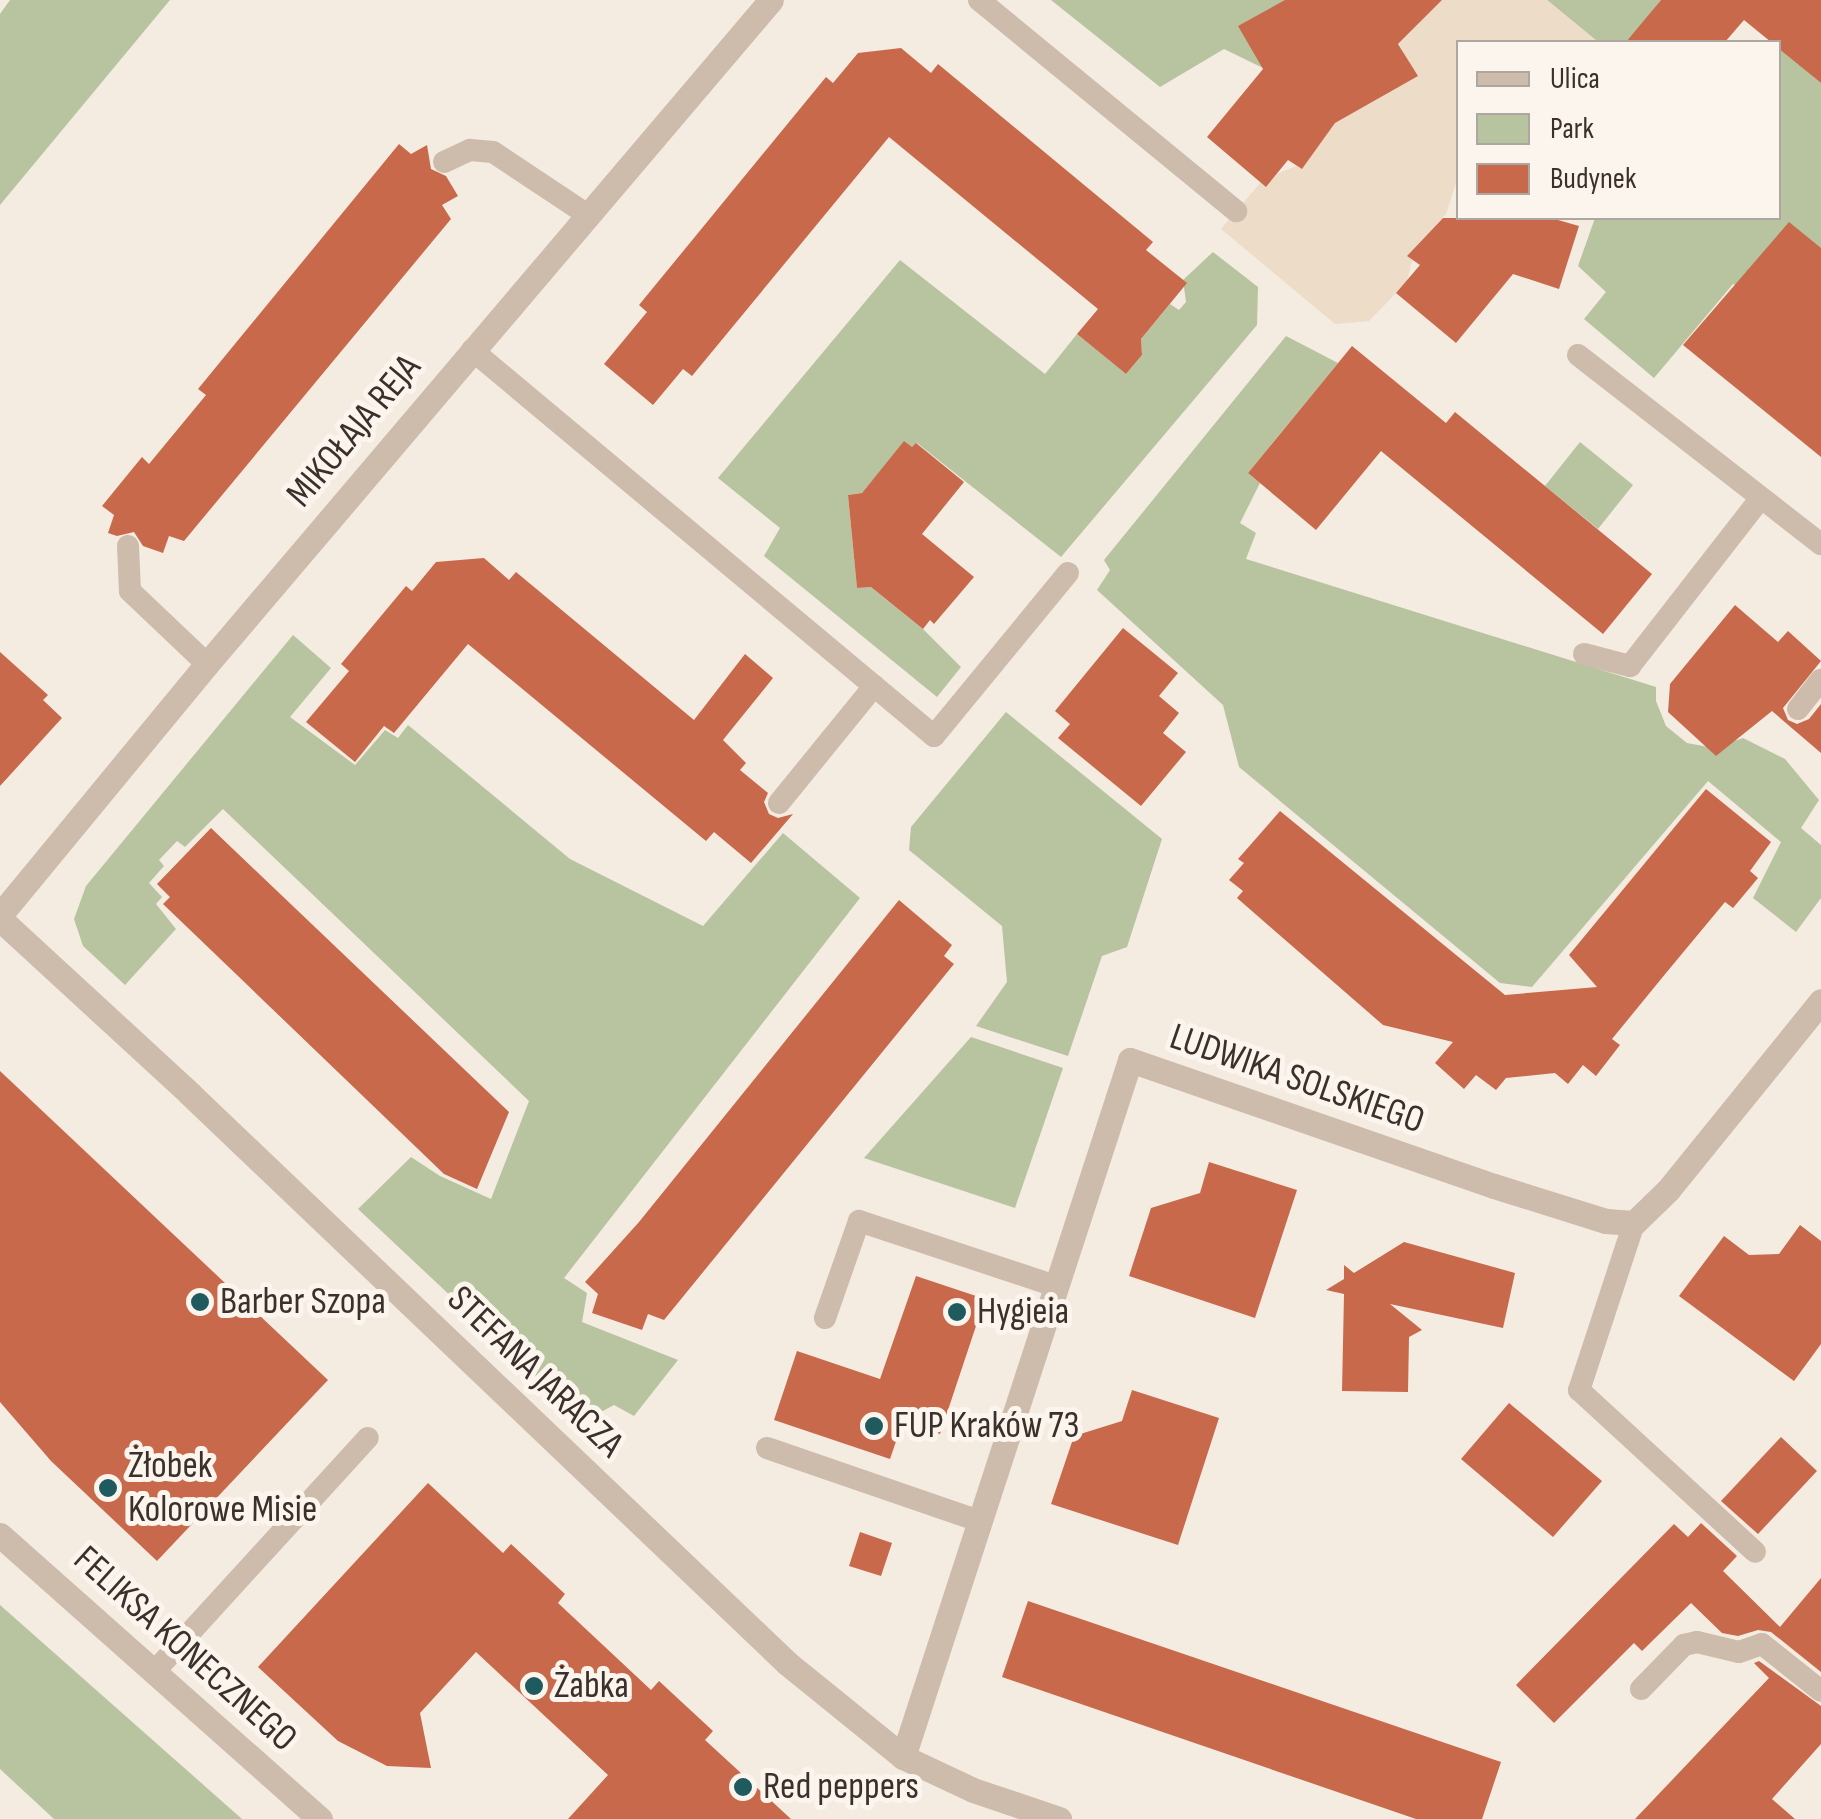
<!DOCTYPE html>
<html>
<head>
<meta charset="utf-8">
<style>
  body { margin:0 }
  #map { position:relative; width:1821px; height:1819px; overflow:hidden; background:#f4ebe1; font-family:"Sofia Sans Condensed",sans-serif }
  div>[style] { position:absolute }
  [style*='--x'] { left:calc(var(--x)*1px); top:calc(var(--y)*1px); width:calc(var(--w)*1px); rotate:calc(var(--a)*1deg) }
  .green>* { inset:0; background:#b8c4a0 }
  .plaza>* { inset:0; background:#ecdcc8 }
  .building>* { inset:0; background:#c8694b }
  .service>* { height:22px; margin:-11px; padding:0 11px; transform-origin:11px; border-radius:11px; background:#cdbbac }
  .minor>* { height:25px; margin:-12.5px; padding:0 12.5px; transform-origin:12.5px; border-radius:12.5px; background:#cdbbac }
  .dots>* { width:28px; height:28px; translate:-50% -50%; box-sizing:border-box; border:5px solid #fbf5ee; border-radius:50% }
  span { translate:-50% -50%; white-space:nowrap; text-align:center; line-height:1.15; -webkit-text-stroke:10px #fbf5ee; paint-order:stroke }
  .street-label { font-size:38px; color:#3b302b }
  .poi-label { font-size:38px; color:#3b302b }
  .left { translate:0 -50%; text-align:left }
  .legend { position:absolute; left:1456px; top:40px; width:325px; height:180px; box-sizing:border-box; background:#fbf5ee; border:2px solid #aea6a0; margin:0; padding:12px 18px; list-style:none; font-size:30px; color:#3b302b }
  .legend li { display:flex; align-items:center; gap:20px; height:50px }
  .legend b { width:50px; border:2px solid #aea6a0 }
</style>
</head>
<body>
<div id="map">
  <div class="green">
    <i style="clip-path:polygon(10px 0,170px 0,0 205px,0 14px)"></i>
    <i style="clip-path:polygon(1051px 0,1285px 0,1263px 68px,1224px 49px,1160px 87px)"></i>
    <i style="clip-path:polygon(1547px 0,1661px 0,1634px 34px,1645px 42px,1598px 42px)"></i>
    <i style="clip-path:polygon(1779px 48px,1821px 83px,1821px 248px,1738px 286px,1733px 284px,1654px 378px,1584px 319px,1606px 292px,1578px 266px,1595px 218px,1778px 218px)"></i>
    <i style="clip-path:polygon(1213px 252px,1258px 287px,1257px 325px,1061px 557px,917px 443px,912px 447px,904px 442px,862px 493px,848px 495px,857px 588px,871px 587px,923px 629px,961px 667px,937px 697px,764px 556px,780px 528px,718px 478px,900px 260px,1045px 374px,1077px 334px,1126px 374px,1142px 355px,1141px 339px,1170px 304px,1179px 310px,1186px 302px,1183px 280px)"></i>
    <i style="clip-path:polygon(1286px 336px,1338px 363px,1248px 473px,1260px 483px,1240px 523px,1256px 533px,1246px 559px,1656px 687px,1656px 701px,1666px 726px,1687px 743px,1714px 748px,1743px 738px,1785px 759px,1819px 800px,1801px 828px,1821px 845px,1821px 898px,1796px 932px,1753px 898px,1781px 842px,1708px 781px,1532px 987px,1500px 983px,1239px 767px,1223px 705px,1097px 590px,1110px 570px,1104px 560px)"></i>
    <i style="clip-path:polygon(1580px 442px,1633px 485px,1598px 529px,1545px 486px)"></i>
    <i style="clip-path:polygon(293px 635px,331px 668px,290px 717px,355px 765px,385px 730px,398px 738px,408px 725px,570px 859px,703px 926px,783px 833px,860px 898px,564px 1278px,587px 1293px,582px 1322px,678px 1360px,634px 1416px,614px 1405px,584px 1421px,358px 1209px,411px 1157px,440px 1176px,491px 1199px,529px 1101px,223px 809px,185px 847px,177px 841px,159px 860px,164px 866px,149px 883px,162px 897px,156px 904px,176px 929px,125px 985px,83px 946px,74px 919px,86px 886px)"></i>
    <i style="clip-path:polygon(1006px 712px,1162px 839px,1127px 947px,1102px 956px,1068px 1056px,976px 1026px,1007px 982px,1002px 926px,909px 850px,911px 827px)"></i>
    <i style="clip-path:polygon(971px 1037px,1063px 1068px,1015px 1208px,864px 1158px)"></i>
    <i style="clip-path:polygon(0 1605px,242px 1819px,54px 1819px,0 1769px)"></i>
  </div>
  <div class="plaza">
    <i style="clip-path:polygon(1442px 0,1547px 0,1598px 42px,1458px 42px,1458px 177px,1446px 214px,1407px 256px,1412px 260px,1407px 281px,1396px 293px,1369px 321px,1335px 324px,1221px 229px,1261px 182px,1267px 186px,1277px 174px,1296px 166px,1302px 169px,1335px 123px,1417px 76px,1399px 44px)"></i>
  </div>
  <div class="building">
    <i style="clip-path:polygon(1285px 0,1442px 0,1398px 44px,1418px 76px,1335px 123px,1302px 169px,1288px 160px,1266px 187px,1207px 137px,1263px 69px,1238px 26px)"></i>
    <i style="clip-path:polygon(1661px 0,1821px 0,1821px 83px,1778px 48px,1778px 42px,1771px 42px,1744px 20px,1725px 42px,1626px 42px)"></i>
    <i style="clip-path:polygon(901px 48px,931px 73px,938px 64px,1153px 242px,1146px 250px,1187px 283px,1141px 339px,1142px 355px,1126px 374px,1077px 334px,1098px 309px,889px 137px,692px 376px,683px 369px,653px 405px,604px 364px,647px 312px,639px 305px,826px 77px,833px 83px,858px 53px)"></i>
    <i style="clip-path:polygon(399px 144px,411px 154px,427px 145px,431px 169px,446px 176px,458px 196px,442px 205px,451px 219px,184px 541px,169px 536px,163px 553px,143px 546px,134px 532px,117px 536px,108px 533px,114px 515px,102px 506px,142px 457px,149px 464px,206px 395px,198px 389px)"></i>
    <i style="clip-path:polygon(1443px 218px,1551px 218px,1579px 226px,1559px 289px,1513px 274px,1456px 343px,1396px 293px,1420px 265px,1407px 256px)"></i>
    <i style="clip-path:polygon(1789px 222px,1821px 248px,1821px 457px,1683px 345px)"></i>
    <i style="clip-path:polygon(1352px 346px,1446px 423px,1455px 412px,1652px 574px,1603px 634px,1381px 451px,1316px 530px,1248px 473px)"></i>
    <i style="clip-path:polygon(904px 441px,912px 447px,916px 443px,964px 482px,922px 534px,974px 577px,934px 624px,930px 620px,923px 629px,871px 587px,857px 588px,848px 495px,862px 493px)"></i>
    <i style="clip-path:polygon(484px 558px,509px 580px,516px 572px,694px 720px,745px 654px,773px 678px,723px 740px,746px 763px,740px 770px,768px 793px,764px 802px,769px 814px,778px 818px,793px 814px,751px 863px,714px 832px,706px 841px,468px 644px,394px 733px,384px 726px,355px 762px,306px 722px,349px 671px,341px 664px,406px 586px,412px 591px,436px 562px)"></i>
    <i style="clip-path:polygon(1735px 605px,1778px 642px,1788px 631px,1821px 661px,1783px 708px,1788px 720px,1797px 724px,1809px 719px,1821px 704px,1821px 753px,1772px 711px,1716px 756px,1668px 712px,1670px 684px)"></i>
    <i style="clip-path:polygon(1123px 628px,1178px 673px,1159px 696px,1179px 713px,1163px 733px,1186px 752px,1141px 806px,1058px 738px,1070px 724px,1055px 711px)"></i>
    <i style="clip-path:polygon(0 652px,48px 695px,43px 700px,62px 718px,0 786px)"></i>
    <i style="clip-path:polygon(1706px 789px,1771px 842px,1750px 871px,1758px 878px,1733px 908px,1725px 902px,1666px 973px,1612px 1039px,1620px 1045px,1596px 1076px,1583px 1065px,1568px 1084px,1555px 1073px,1506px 1078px,1496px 1090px,1476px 1075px,1464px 1089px,1435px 1063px,1453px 1042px,1383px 1025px,1237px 898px,1243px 891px,1229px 880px,1244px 863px,1238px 859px,1280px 811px,1505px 995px,1597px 987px,1569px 955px)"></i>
    <i style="clip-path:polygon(211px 828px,509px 1112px,477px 1189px,444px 1174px,163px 904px,170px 897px,157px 884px)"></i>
    <i style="clip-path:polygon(899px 900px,952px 945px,944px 956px,954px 964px,664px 1320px,648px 1314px,642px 1330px,592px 1313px,598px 1294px,585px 1282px,639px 1222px)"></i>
    <i style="clip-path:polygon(0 1071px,328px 1380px,157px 1561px,51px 1461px,0 1402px)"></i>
    <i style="clip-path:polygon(1209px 1162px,1297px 1190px,1255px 1318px,1129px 1276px,1151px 1208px,1200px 1193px)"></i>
    <i style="clip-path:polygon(1800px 1225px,1821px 1241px,1821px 1344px,1794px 1381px,1679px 1296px,1724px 1236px,1749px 1255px,1779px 1254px)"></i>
    <i style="clip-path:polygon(1404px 1242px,1515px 1273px,1503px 1328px,1390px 1304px,1422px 1330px,1409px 1337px,1408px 1392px,1342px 1391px,1344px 1294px,1326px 1290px,1344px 1279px,1344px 1265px,1354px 1273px)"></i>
    <i style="clip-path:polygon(916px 1276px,985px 1299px,940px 1434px,903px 1421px,890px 1459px,774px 1420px,797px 1351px,880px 1379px)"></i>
    <i style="clip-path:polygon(1132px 1390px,1219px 1418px,1178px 1545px,1051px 1504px,1074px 1436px,1122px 1421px)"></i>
    <i style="clip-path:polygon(1509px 1403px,1602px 1481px,1553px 1537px,1461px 1459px)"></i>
    <i style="clip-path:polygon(1781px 1437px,1817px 1471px,1758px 1534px,1721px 1501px)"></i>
    <i style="clip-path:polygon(428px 1483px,503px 1553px,511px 1544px,565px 1594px,558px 1603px,651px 1690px,659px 1681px,713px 1731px,705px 1740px,791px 1819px,568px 1819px,608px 1775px,476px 1652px,420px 1713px,431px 1768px,387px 1766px,338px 1741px,258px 1667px)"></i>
    <i style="clip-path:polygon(1701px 1523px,1737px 1556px,1723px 1571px,1780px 1627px,1821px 1578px,1821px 1672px,1771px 1632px,1758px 1630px,1738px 1636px,1722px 1633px,1691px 1603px,1642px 1651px,1634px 1643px,1554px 1723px,1516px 1685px,1674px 1524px,1688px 1537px)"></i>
    <i style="clip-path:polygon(860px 1532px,892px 1543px,881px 1576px,849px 1566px)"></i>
    <i style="clip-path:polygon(1028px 1601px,1501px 1762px,1482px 1819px,1416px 1819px,1002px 1677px)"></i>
    <i style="clip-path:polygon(1759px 1661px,1821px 1706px,1821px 1744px,1772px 1799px,1795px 1819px,1635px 1819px,1769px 1678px,1754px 1663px)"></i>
  </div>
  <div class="service">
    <i style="--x:979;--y:0;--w:333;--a:39.4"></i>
    <i style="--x:444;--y:162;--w:29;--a:-25"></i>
    <i style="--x:470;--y:150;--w:23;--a:5"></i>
    <i style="--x:493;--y:152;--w:114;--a:33.6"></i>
    <i style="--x:472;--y:350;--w:602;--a:39.88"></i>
    <i style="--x:934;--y:736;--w:211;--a:-50.6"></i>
    <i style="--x:1578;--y:355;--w:308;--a:37.9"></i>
    <i style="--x:128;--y:546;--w:45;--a:87.5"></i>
    <i style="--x:130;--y:591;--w:106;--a:43.5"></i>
    <i style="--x:1584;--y:654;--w:48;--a:14.6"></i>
    <i style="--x:1630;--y:666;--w:213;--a:-52.1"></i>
    <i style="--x:1798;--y:709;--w:37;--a:-52"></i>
    <i style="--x:779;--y:803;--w:151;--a:-50.9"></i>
    <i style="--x:1634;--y:1223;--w:176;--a:108.2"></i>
    <i style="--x:1579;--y:1390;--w:239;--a:42.6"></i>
    <i style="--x:825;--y:1318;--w:103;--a:-70.7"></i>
    <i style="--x:859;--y:1221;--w:206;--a:18.3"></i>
    <i style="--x:767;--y:1448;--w:221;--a:19"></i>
    <i style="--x:154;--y:1672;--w:317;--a:-47.6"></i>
    <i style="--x:1641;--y:1689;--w:62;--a:-45.7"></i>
    <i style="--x:1684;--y:1645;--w:13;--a:-13"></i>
    <i style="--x:1697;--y:1642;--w:43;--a:13.4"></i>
    <i style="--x:1739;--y:1652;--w:24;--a:-19"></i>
    <i style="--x:1762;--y:1644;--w:75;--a:38.5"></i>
  </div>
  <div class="minor">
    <i style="--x:0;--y:915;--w:325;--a:-50.5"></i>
    <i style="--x:207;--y:664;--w:871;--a:-49.66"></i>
    <i style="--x:0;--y:919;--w:258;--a:42.6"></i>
    <i style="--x:190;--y:1094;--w:825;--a:43.62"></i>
    <i style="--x:787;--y:1663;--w:149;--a:39"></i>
    <i style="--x:903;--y:1757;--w:77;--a:25.2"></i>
    <i style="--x:973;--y:1790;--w:91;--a:18.6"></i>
    <i style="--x:0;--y:1535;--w:428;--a:41.6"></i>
    <i style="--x:903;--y:1757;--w:733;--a:-71.96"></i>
    <i style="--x:1130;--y:1060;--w:385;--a:19.1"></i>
    <i style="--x:1494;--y:1186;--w:117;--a:17.4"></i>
    <i style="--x:1606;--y:1221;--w:28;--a:4"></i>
    <i style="--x:1634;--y:1223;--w:47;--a:-44.1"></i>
    <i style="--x:1668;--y:1190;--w:243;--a:-51"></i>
  </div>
  <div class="dots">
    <i style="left:200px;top:1302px;background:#1f5a5e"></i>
    <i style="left:957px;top:1312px;background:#1f5a5e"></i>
    <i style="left:874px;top:1426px;background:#1f5a5e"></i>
    <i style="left:108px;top:1488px;background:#1f5a5e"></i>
    <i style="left:534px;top:1686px;background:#1f5a5e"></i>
    <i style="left:743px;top:1787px;background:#1f5a5e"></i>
  </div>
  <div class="street-label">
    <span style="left:354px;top:431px;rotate:-50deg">MIKOŁAJA REJA</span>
    <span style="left:1297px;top:1079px;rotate:19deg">LUDWIKA SOLSKIEGO</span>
    <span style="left:535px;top:1372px;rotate:44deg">STEFANA JARACZA</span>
    <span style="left:185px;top:1649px;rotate:42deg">FELIKSA KONECZNEGO</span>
  </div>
  <div class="poi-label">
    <span class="left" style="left:220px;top:1302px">Barber Szopa</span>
    <span class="left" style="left:977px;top:1312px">Hygieia</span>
    <span class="left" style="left:894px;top:1426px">FUP Kraków 73</span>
    <span class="left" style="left:128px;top:1488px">Żłobek<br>Kolorowe Misie</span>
    <span class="left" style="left:554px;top:1686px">Żabka</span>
    <span class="left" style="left:763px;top:1787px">Red peppers</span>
  </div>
  <ul class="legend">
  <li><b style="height:12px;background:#cdbbac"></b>Ulica</li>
  <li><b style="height:28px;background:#b8c4a0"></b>Park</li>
  <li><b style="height:28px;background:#c8694b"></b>Budynek</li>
  </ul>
</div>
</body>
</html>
